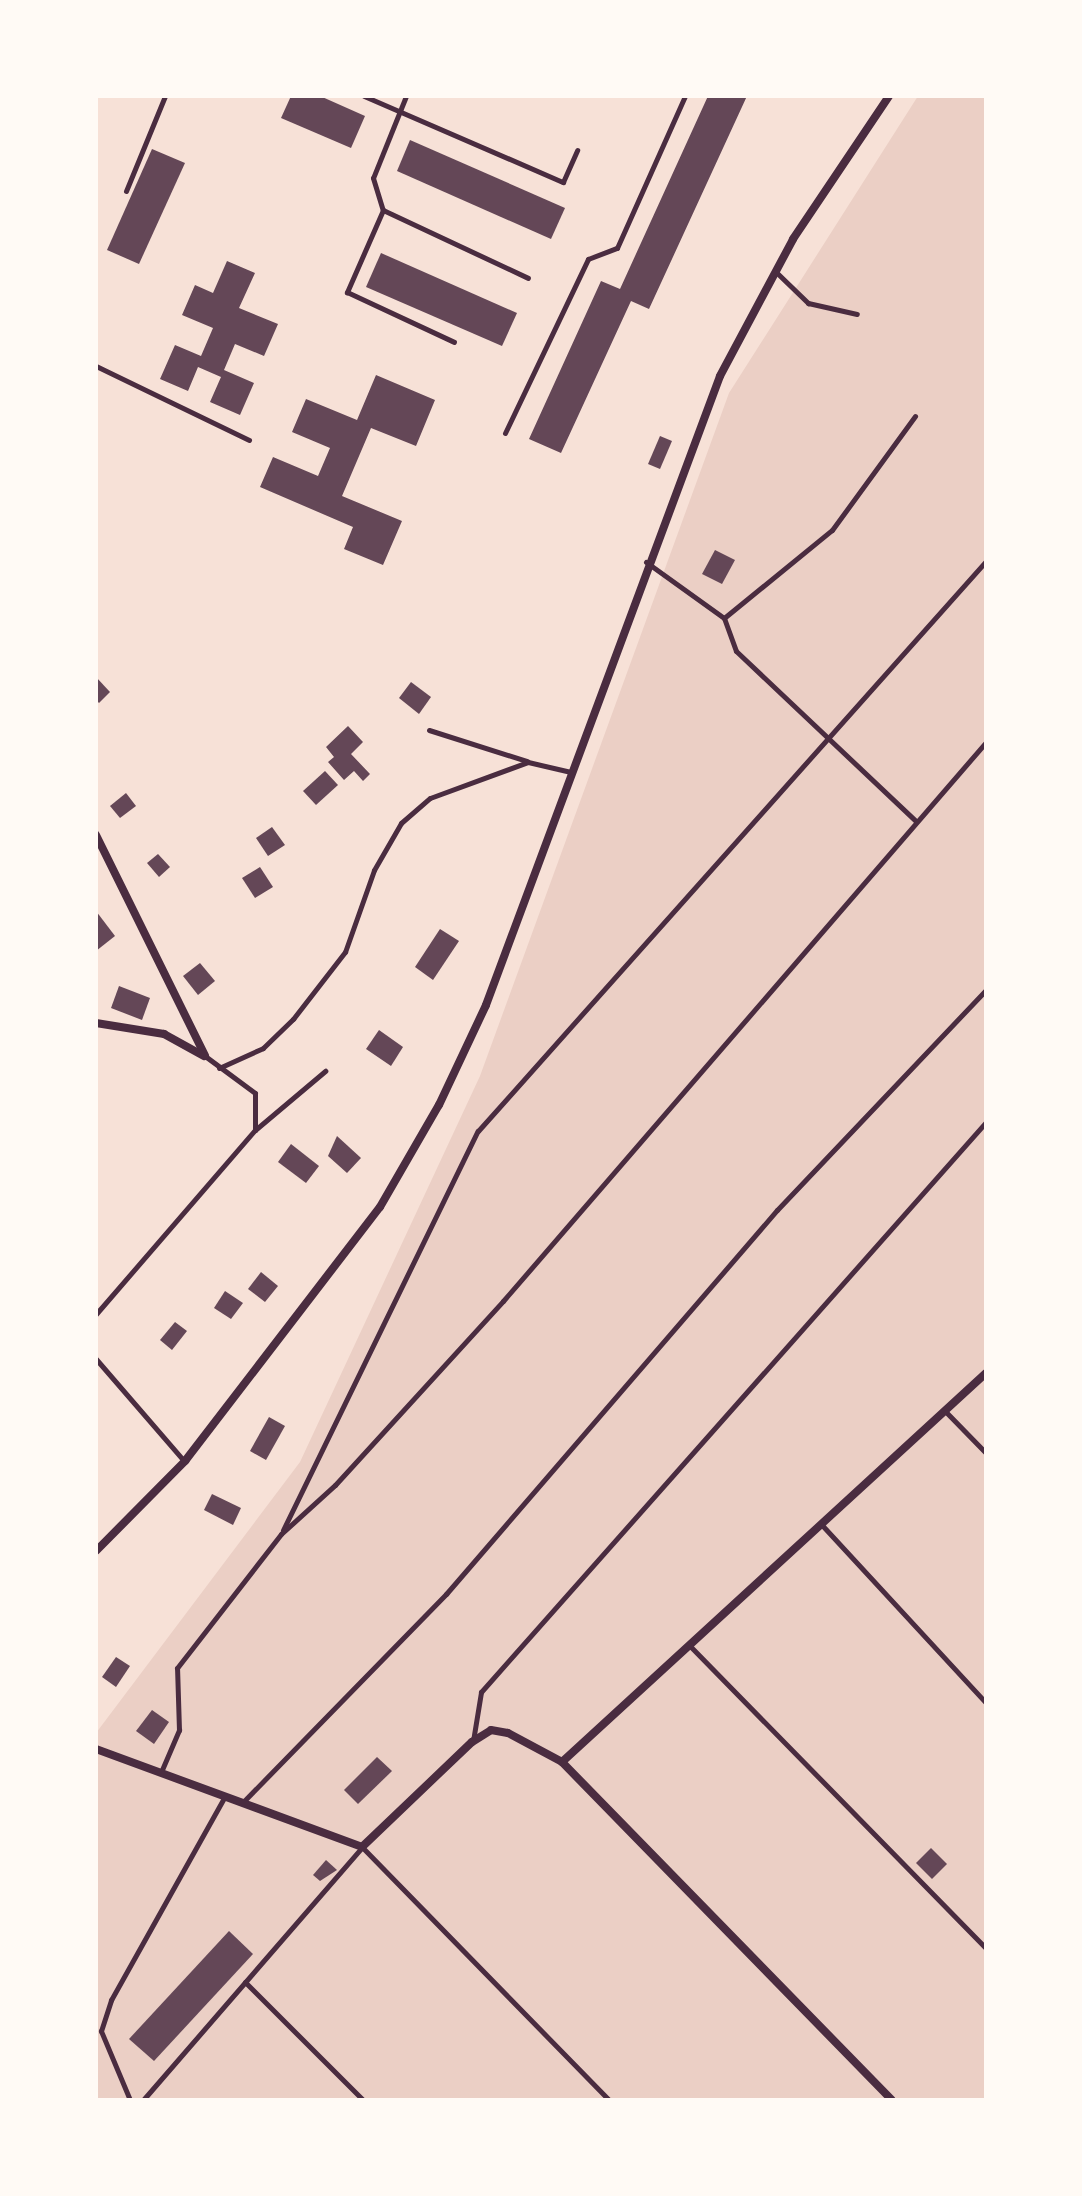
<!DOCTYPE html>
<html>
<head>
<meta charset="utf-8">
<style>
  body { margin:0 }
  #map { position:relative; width:1082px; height:2196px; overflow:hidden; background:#f7e1d7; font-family:Manrope,sans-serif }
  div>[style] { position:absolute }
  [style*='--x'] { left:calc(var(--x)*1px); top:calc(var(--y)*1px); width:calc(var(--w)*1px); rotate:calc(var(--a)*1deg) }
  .green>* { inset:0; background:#ebcfc5 }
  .building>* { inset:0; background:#644757 }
  .service>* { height:5px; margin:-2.5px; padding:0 2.5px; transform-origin:2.5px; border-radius:2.5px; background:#4a2c40 }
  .minor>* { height:8px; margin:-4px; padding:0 4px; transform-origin:4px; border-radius:4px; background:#4a2c40 }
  span { translate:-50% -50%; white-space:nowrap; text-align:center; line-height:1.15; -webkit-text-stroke:6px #fffaf5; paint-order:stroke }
  .frame { position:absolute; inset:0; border:98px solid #fffaf5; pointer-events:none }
</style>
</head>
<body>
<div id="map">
  <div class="green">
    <i style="clip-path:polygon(918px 96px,986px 96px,986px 2100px,96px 2100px,96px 1733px,300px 1462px,480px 1076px,729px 393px)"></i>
  </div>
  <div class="building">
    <i style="clip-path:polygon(291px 96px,320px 96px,365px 116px,351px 148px,281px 118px)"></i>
    <i style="clip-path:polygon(708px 96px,747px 96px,649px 309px,631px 301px,561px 453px,529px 439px,601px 281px,620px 289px)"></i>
    <i style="clip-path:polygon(410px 140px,565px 208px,551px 239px,397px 171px)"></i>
    <i style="clip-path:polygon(152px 149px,185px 163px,139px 264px,107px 250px)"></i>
    <i style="clip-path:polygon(381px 253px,517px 313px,502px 346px,366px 287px)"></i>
    <i style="clip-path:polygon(227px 261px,255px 273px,239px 308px,278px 324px,264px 356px,235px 344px,224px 370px,254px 383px,240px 415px,210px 402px,221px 377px,198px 367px,188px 391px,160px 379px,175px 345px,201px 356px,213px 328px,182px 315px,195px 285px,213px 293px)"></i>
    <i style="clip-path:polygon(376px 375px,435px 400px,416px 446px,371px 428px,342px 496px,402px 521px,383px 565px,344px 549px,353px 527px,260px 487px,273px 457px,318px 476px,330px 448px,292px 432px,306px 399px,357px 420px)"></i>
    <i style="clip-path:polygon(660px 436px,672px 441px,660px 469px,648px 464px)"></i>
    <i style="clip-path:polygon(715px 550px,735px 560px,722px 584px,702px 574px)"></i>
    <i style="clip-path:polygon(96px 677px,110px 692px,99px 703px,96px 700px)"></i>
    <i style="clip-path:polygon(411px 682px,431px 697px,419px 714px,399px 698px)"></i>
    <i style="clip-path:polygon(348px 726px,363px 742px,351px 754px,370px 774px,363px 781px,354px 771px,344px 780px,328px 762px,334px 757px,326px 747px)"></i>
    <i style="clip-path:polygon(325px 771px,338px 785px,316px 805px,303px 791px)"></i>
    <i style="clip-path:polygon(126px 793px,136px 806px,120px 818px,110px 806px)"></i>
    <i style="clip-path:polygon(272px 827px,285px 845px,268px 856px,256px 838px)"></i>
    <i style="clip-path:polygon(158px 854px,170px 867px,159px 877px,147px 863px)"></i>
    <i style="clip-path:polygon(260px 867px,273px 887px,255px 898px,242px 878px)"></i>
    <i style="clip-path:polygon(96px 911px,115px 936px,96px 951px)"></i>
    <i style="clip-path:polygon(440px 929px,459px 941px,433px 980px,415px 967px)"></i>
    <i style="clip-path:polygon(200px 963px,215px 981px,198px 995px,183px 976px)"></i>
    <i style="clip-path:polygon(119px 986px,150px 998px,142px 1020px,111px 1008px)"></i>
    <i style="clip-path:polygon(379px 1030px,403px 1047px,391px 1066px,366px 1049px)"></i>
    <i style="clip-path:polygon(337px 1136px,361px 1158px,347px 1173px,328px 1156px)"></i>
    <i style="clip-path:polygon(291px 1144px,319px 1166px,306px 1183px,278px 1162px)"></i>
    <i style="clip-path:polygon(261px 1272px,278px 1286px,265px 1302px,248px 1289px)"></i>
    <i style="clip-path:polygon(225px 1291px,243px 1303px,231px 1319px,214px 1308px)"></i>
    <i style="clip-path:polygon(175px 1322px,187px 1331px,172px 1350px,160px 1340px)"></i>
    <i style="clip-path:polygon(269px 1417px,285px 1426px,266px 1460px,250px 1451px)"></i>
    <i style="clip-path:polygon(212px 1494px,241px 1508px,233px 1525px,204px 1510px)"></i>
    <i style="clip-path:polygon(116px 1657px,130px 1666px,116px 1687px,102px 1677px)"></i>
    <i style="clip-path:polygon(152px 1710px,169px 1722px,154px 1744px,136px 1731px)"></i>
    <i style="clip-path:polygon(377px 1757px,392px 1771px,358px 1804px,344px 1790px)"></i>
    <i style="clip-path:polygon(931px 1848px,947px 1864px,932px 1879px,916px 1863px)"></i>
    <i style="clip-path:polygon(326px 1860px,337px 1870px,320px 1881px,313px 1875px)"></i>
    <i style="clip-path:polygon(229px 1931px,253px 1954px,154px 2061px,129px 2039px)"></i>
  </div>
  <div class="service">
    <i style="--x:364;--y:96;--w:217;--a:23.4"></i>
    <i style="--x:563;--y:182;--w:35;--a:-66"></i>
    <i style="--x:406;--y:96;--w:88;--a:111.9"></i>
    <i style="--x:373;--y:178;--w:34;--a:73"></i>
    <i style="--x:383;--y:210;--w:160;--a:25.1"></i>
    <i style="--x:126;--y:191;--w:103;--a:-67.7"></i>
    <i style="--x:383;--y:210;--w:90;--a:113.7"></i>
    <i style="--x:347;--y:292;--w:118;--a:25"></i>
    <i style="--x:776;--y:272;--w:45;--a:44.1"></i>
    <i style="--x:808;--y:303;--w:50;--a:12.7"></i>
    <i style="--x:96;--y:366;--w:170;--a:25.8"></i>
    <i style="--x:505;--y:433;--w:193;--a:-64.5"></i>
    <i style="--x:588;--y:259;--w:31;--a:-21"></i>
    <i style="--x:617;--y:248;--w:167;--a:-65.9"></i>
    <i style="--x:646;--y:562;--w:96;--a:35.7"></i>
    <i style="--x:724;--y:618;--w:35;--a:70"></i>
    <i style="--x:736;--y:651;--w:248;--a:43.4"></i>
    <i style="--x:724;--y:618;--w:139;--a:-39.2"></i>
    <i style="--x:832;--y:530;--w:141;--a:-53.9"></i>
    <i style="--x:429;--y:730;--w:103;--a:17.6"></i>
    <i style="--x:219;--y:1068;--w:48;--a:-24.4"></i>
    <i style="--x:263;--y:1048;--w:42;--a:-44"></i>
    <i style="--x:293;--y:1019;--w:85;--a:-52.2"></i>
    <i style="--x:345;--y:952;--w:87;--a:-70.5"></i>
    <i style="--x:374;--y:870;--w:54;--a:-60.1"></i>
    <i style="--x:401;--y:823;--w:38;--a:-41"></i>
    <i style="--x:430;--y:798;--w:104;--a:-20.2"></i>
    <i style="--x:528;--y:762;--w:44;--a:13.1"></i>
    <i style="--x:255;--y:1130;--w:92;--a:-40.1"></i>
    <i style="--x:96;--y:1314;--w:243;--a:-49.2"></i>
    <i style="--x:255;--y:1130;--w:37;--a:-90"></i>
    <i style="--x:255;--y:1093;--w:62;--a:-143.5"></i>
    <i style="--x:96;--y:1359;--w:135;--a:49.2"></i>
    <i style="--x:945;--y:1411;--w:59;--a:45.7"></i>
    <i style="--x:821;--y:1524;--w:243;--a:47.3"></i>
    <i style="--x:283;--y:1530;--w:444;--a:-64"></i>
    <i style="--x:478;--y:1131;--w:764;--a:-48.29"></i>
    <i style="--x:690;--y:1646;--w:423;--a:45.6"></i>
    <i style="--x:473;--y:1741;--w:50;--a:-80.7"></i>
    <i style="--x:481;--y:1692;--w:762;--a:-48.46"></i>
    <i style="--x:161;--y:1772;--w:46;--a:-66.8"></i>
    <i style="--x:179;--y:1730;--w:62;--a:-91.8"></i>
    <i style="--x:177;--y:1668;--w:170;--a:-52.2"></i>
    <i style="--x:281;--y:1534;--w:73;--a:-42.2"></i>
    <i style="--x:335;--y:1485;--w:249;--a:-47.6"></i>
    <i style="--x:503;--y:1301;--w:739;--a:-49.17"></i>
    <i style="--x:243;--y:1802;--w:291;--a:-45.7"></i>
    <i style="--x:446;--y:1594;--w:507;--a:-49.24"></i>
    <i style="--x:777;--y:1210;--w:303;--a:-46.5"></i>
    <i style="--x:245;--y:1982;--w:167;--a:45"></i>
    <i style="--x:130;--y:2100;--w:75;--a:-112.8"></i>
    <i style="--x:101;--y:2031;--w:33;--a:-72"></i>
    <i style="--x:111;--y:2000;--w:234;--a:-60.8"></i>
    <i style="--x:143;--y:2100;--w:335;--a:-49.1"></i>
    <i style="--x:362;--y:1847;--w:354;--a:45.7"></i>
  </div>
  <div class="minor">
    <i style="--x:96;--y:835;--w:246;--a:63.7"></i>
    <i style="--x:96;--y:1023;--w:69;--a:9.2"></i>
    <i style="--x:164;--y:1034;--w:46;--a:28.8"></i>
    <i style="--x:96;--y:1551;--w:127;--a:-45.3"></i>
    <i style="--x:185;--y:1461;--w:320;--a:-52.5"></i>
    <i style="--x:380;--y:1207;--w:118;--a:-60"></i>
    <i style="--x:439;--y:1105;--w:110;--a:-64.8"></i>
    <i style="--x:486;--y:1005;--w:671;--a:-69.59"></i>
    <i style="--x:720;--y:376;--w:155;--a:-61.9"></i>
    <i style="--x:793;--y:239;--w:172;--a:-56.1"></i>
    <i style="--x:96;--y:1749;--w:283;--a:20.2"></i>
    <i style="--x:362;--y:1847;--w:152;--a:-43.7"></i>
    <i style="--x:472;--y:1742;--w:22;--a:-32"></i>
    <i style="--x:491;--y:1730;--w:17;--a:10"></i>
    <i style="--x:508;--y:1733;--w:61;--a:28.2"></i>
    <i style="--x:562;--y:1762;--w:472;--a:45.7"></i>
    <i style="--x:562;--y:1762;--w:575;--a:-42.53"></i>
  </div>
  <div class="frame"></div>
</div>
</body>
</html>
